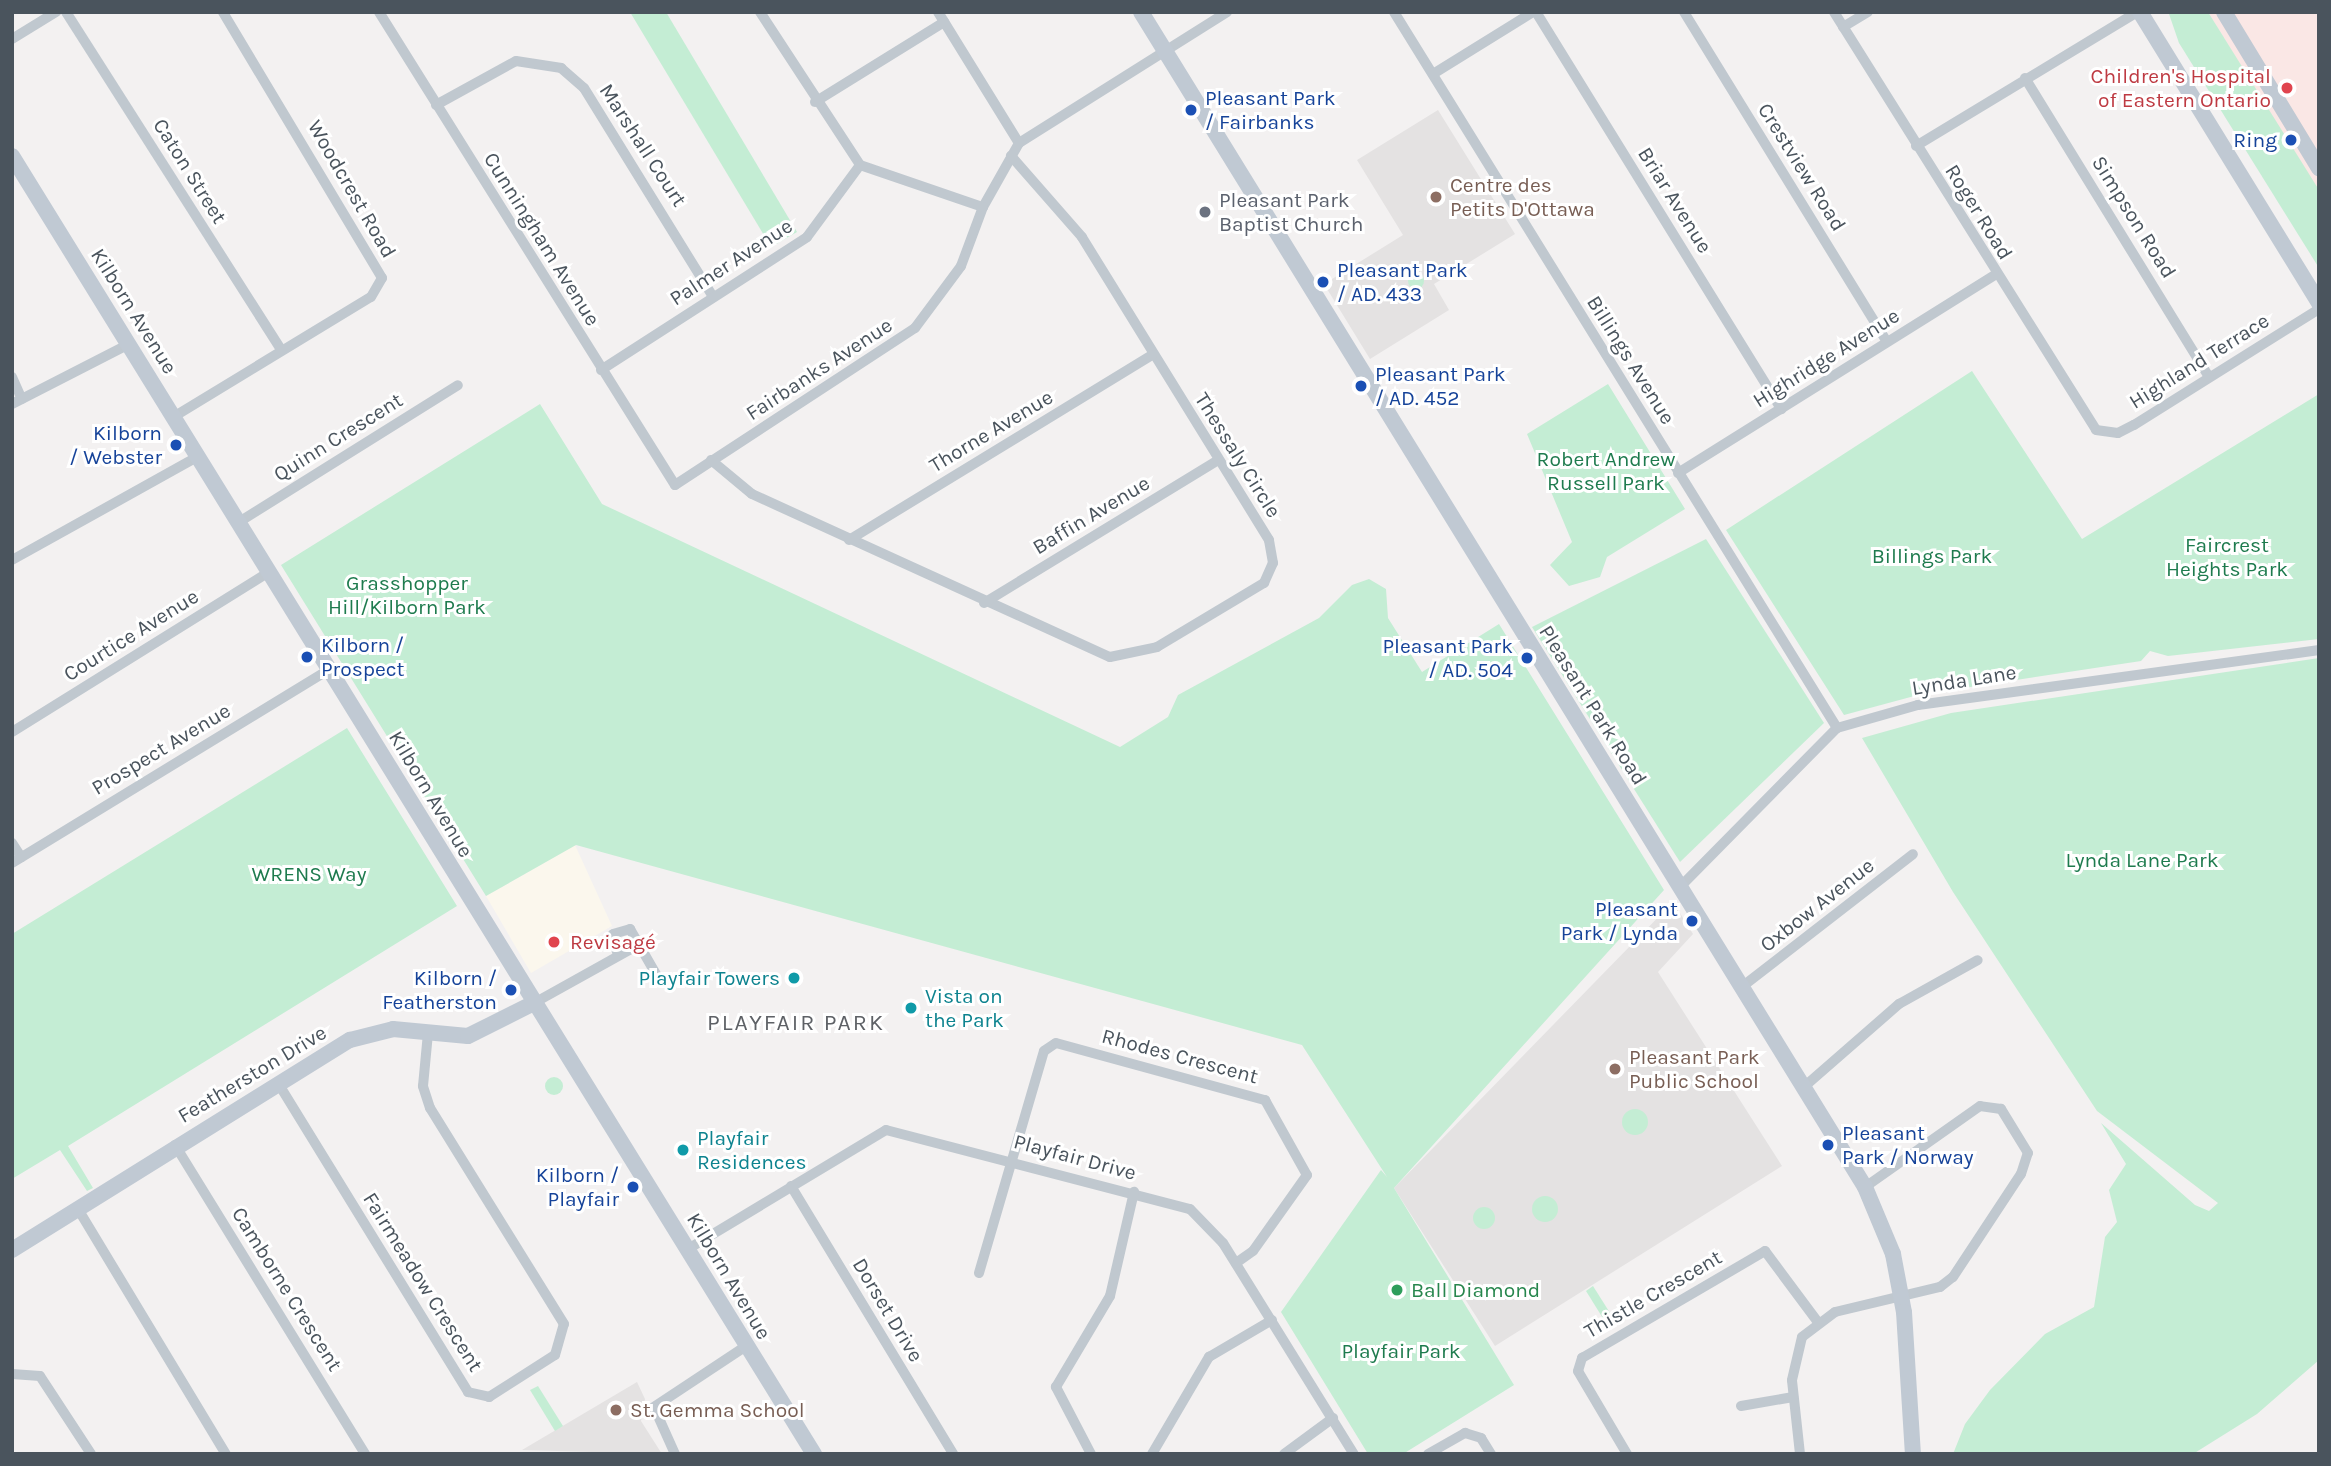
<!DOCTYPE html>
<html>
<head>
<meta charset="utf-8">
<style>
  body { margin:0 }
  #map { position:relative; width:2331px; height:1466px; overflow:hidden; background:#f3f1f1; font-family:Karla,sans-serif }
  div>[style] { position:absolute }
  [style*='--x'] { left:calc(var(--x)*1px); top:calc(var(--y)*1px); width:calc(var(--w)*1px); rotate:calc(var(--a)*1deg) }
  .commercial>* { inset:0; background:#fbf7ed }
  .education>* { inset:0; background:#e4e2e2 }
  .medical>* { inset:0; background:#fae7e5 }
  .green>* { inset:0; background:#c4edd4 }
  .round { border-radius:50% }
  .street>* { height:10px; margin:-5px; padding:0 5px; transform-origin:5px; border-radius:5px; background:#c0c8cf }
  .secondary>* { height:16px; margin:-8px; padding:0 8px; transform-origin:8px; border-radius:8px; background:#c0c9d3 }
  .dots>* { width:19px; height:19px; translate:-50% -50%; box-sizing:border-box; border:4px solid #fff; border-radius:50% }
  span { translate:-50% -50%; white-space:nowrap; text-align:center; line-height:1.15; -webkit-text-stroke:6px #fff; paint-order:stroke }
  .health-label { font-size:21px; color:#be3a42 }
  .right { translate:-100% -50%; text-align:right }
  .left { translate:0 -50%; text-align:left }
  .transit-label { font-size:21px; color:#164399 }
  .street-label { font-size:21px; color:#4a545d }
  .education-label { font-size:21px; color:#785e54 }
  .worship-label { font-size:21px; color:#5b616d }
  .park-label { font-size:21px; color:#1e7b4e }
  .culture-label { font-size:21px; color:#0d838f }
  .leisure-label { font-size:21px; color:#27864d }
  .neighbourhood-label { font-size:23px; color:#5e6166; letter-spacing:2px }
  .frame { position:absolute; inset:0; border:14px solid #4a545d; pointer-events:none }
</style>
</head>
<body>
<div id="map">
  <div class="commercial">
    <i style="clip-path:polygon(575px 845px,612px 926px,531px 973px,486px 896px)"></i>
  </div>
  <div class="education">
    <i style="clip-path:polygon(1438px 110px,1515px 234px,1434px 284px,1449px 310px,1370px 359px,1324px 284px,1403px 235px,1357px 160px)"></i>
    <i style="clip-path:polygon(1673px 902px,1693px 934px,1658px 972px,1782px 1166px,1495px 1346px,1394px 1188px)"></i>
    <i style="clip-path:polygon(637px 1382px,645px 1399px,641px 1421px,662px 1454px,522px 1450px)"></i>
  </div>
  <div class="medical">
    <i style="clip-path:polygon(2208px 12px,2319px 12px,2319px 193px)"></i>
  </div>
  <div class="green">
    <i style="clip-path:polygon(630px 12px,666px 12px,797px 232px,771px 247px)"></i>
    <i style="clip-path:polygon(2208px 12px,2319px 190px,2319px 268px,2179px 43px,2169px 14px)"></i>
    <i class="round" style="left:1408px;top:273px;width:16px;height:16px"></i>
    <i style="clip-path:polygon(1972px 371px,2082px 539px,2319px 394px,2319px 639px,2168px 656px,2150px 651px,2141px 661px,1918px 695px,1844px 715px,1726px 530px)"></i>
    <i style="clip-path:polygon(1608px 384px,1685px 509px,1607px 557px,1600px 577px,1569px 586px,1550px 565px,1572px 542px,1527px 434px)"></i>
    <i style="clip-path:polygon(540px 404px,602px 504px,1120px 747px,1168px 717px,1178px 695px,1319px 618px,1352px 585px,1369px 579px,1386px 589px,1388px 618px,1422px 672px,1499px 624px,1664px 890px,1394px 1188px,1514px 1385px,1403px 1454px,1368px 1454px,1281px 1312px,1381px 1170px,1387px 1177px,1302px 1045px,576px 845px,486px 896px,281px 565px)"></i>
    <i style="clip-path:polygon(1706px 539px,1824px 723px,1680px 862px,1532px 627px)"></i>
    <i style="clip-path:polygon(2319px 658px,2319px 1360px,2257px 1414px,2193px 1454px,1953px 1454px,1965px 1424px,1990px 1390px,2045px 1334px,2094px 1307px,2105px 1237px,2117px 1222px,2109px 1190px,2126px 1164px,2101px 1123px,2195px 1205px,2209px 1211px,2218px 1203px,2097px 1111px,1953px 892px,1862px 738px,1951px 713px)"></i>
    <i style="clip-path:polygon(347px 728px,457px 906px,68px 1146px,93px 1188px,87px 1191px,60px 1150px,12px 1179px,12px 934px)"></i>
    <i class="round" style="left:545px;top:1077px;width:18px;height:18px"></i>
    <i class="round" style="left:1622px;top:1109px;width:26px;height:26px"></i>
    <i class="round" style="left:1532px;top:1196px;width:26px;height:26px"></i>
    <i class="round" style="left:1473px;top:1207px;width:22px;height:22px"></i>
    <i style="clip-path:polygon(1593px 1286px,1617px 1324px,1609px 1328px,1586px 1291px)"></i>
    <i style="clip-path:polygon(538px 1386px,563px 1426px,555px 1431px,530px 1390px)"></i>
  </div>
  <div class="street">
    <i style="--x:66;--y:12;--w:401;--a:57.5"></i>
    <i style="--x:379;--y:12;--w:558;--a:57.96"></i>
    <i style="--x:675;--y:485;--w:287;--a:-33.2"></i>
    <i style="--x:915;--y:328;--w:77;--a:-53.4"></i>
    <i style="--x:961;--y:266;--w:63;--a:-69.6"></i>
    <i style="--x:983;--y:207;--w:73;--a:-60.6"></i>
    <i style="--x:1019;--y:143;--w:246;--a:-32.2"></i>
    <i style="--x:760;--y:12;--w:183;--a:56.8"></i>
    <i style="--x:860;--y:165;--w:130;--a:18.9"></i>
    <i style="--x:938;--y:12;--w:154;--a:58.3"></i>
    <i style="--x:1394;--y:12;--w:842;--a:58.25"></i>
    <i style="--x:1536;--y:12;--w:467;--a:58.3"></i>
    <i style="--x:1684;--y:12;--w:387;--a:58.4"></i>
    <i style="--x:1834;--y:12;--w:493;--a:57.9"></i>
    <i style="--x:2096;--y:430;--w:22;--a:8"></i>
    <i style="--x:2118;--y:433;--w:18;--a:-27"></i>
    <i style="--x:2134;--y:425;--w:218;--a:-32.1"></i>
    <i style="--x:1843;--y:27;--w:29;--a:-31"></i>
    <i style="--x:12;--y:39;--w:52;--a:-31.5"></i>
    <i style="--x:1433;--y:74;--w:118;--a:-31.8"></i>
    <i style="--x:2025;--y:78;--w:351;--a:58.4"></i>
    <i style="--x:815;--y:102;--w:152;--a:-31.8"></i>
    <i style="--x:436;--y:105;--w:91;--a:-28.8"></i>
    <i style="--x:516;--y:61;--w:46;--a:8.8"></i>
    <i style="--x:561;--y:68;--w:30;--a:41"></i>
    <i style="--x:584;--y:88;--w:243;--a:58.3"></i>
    <i style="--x:1916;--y:146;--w:258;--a:-31.2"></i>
    <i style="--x:601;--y:370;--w:245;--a:-32.8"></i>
    <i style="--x:807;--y:237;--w:89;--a:-53.6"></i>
    <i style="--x:12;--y:377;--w:24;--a:66"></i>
    <i style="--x:12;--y:404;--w:131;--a:-27.1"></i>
    <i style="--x:175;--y:416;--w:229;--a:-31.3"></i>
    <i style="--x:371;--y:297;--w:22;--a:-60"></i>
    <i style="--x:382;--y:278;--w:310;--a:-120.9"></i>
    <i style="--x:711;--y:460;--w:53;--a:39.7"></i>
    <i style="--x:752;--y:494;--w:393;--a:24.5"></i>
    <i style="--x:1110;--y:657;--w:48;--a:-12"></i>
    <i style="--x:1157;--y:647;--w:125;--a:-30.9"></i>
    <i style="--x:1264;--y:583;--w:22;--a:-66"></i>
    <i style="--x:1273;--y:563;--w:23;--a:-100"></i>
    <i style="--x:1269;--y:540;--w:356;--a:-121.7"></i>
    <i style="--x:1082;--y:237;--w:108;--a:-131.2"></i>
    <i style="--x:1678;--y:473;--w:374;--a:-32"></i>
    <i style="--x:239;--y:522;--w:258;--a:-32"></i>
    <i style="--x:849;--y:540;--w:355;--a:-31.4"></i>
    <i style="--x:12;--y:560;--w:214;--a:-29.1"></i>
    <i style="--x:984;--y:603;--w:274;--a:-31.4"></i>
    <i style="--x:12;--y:732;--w:305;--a:-31.9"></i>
    <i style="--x:12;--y:843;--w:17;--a:57"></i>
    <i style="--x:12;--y:863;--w:373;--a:-31.4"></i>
    <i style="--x:1681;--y:886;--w:222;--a:-45.4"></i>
    <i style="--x:1837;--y:728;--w:84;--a:-15.9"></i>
    <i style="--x:1918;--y:705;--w:405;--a:-7.8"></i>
    <i style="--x:617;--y:952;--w:18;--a:-103"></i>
    <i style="--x:613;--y:934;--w:18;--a:-16"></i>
    <i style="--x:630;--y:929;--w:54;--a:60.1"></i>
    <i style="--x:1743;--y:986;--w:215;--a:-37.8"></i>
    <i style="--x:534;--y:1003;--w:119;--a:-29.1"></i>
    <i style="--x:278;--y:1083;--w:363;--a:58.4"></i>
    <i style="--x:468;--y:1392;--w:22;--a:13"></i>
    <i style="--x:489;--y:1397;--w:78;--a:-32.5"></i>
    <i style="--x:555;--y:1355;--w:32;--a:-74"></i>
    <i style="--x:564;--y:1324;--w:254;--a:-121.8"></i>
    <i style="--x:430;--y:1108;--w:23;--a:-108"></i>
    <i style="--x:423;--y:1086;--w:53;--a:-84.6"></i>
    <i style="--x:1805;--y:1086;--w:125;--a:-41.1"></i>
    <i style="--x:1899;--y:1004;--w:90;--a:-29.1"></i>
    <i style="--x:175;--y:1145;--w:363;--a:58.4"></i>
    <i style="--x:791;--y:1186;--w:313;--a:58.8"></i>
    <i style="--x:78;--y:1209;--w:286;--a:58.9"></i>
    <i style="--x:688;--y:1249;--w:231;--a:-31"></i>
    <i style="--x:886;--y:1130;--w:314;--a:14.6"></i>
    <i style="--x:1190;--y:1209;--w:47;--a:45.9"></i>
    <i style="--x:1223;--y:1243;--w:248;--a:58.2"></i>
    <i style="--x:979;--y:1273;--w:231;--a:-73.7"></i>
    <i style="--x:1044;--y:1051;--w:14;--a:-34"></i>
    <i style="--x:1056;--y:1043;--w:217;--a:15.3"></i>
    <i style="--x:1265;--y:1100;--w:86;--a:60.8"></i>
    <i style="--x:1307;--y:1175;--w:93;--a:125.4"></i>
    <i style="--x:1253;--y:1251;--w:21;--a:145"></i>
    <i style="--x:12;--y:1374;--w:28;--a:4"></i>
    <i style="--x:40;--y:1376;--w:93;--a:56.8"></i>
    <i style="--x:1741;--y:1406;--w:53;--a:-9.8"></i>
    <i style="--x:675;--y:1454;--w:51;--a:-114.1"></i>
    <i style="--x:654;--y:1407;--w:110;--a:-33.5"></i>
    <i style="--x:1091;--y:1454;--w:76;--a:-117.6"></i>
    <i style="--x:1056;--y:1387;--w:106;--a:-59.3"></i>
    <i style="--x:1110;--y:1296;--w:107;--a:-77"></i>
    <i style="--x:1152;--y:1454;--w:113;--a:-59.6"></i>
    <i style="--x:1209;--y:1357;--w:73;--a:-30.4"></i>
    <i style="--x:1284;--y:1454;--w:61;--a:-36.3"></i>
    <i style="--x:1428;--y:1454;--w:43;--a:-29.6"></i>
    <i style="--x:1465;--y:1433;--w:17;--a:17"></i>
    <i style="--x:1481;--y:1438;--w:19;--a:58"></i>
    <i style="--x:1627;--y:1454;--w:96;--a:-120.6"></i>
    <i style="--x:1578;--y:1371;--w:14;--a:-73"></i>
    <i style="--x:1582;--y:1358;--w:212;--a:-30.3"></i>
    <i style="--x:1765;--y:1251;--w:87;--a:53.4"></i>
    <i style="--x:1800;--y:1454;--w:74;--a:-96.2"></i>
    <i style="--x:1792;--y:1380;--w:44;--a:-76.9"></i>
    <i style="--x:1802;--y:1337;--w:41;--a:-37.1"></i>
    <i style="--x:1835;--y:1312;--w:108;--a:-13.4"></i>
    <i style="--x:1940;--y:1287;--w:16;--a:-38"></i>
    <i style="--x:1953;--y:1277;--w:123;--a:-56.6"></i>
    <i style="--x:2021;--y:1174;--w:22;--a:-72"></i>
    <i style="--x:2028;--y:1153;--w:52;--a:-121.5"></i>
    <i style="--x:2001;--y:1109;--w:21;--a:-172"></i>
    <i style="--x:1980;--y:1106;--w:141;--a:144.8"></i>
  </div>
  <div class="secondary">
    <i style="--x:1141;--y:12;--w:1380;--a:58.36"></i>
    <i style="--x:1865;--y:1187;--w:73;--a:67.3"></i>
    <i style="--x:1893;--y:1254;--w:59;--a:79.3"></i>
    <i style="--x:1904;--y:1312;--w:142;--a:86.4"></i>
    <i style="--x:2140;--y:12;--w:342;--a:58.4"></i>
    <i style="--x:2224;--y:12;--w:183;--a:58.7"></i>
    <i style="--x:12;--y:156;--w:1526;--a:58.29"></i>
    <i style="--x:12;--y:1250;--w:398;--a:-31.9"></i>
    <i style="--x:350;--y:1040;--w:44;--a:-14.3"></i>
    <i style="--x:393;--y:1029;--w:75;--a:5.3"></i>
    <i style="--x:468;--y:1036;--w:74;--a:-26.6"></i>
  </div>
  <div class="dots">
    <i style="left:2287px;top:88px;background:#e0444e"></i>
    <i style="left:1191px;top:110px;background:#1a4fb4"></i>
    <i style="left:2291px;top:140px;background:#1a4fb4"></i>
    <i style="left:1436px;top:197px;background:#8d6e63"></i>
    <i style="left:1205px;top:212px;background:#6b7280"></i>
    <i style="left:1323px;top:282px;background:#1a4fb4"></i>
    <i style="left:1361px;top:386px;background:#1a4fb4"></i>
    <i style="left:176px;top:445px;background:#1a4fb4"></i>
    <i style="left:307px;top:657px;background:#1a4fb4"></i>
    <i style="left:1527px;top:658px;background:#1a4fb4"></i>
    <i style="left:1692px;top:921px;background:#1a4fb4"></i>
    <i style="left:554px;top:942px;background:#e0444e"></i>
    <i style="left:794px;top:978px;background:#0f9aa8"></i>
    <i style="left:511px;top:990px;background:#1a4fb4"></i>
    <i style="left:911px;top:1008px;background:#0f9aa8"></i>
    <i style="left:1615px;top:1069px;background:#8d6e63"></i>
    <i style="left:1828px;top:1145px;background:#1a4fb4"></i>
    <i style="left:683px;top:1150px;background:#0f9aa8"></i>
    <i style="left:633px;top:1187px;background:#1a4fb4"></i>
    <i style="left:1397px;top:1290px;background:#2e9e5b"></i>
    <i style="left:616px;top:1410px;background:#8d6e63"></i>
  </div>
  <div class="health-label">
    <span class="right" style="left:2271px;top:88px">Children's Hospital<br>of Eastern Ontario</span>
    <span class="left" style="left:570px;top:942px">Revisagé</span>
  </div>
  <div class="transit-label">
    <span class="left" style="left:1205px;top:110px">Pleasant Park<br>/ Fairbanks</span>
    <span class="right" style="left:2277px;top:140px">Ring</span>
    <span class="left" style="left:1337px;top:282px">Pleasant Park<br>/ AD. 433</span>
    <span class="left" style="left:1375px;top:386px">Pleasant Park<br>/ AD. 452</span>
    <span class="right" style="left:162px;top:445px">Kilborn<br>/ Webster</span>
    <span class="left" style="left:321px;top:657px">Kilborn /<br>Prospect</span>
    <span class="right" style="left:1513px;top:658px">Pleasant Park<br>/ AD. 504</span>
    <span class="right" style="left:1678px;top:921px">Pleasant<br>Park / Lynda</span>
    <span class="right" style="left:497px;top:990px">Kilborn /<br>Featherston</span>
    <span class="left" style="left:1842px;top:1145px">Pleasant<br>Park / Norway</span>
    <span class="right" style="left:619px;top:1187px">Kilborn /<br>Playfair</span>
  </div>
  <div class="street-label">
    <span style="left:643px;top:145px;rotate:57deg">Marshall Court</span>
    <span style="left:1802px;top:167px;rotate:58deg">Crestview Road</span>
    <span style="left:190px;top:171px;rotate:58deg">Caton Street</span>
    <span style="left:352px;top:189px;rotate:60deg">Woodcrest Road</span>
    <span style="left:1675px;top:200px;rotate:58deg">Briar Avenue</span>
    <span style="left:1979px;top:212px;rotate:58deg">Roger Road</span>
    <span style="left:2134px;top:217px;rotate:58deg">Simpson Road</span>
    <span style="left:542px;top:239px;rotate:58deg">Cunningham Avenue</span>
    <span style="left:731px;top:262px;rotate:-33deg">Palmer Avenue</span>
    <span style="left:134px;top:311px;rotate:58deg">Kilborn Avenue</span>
    <span style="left:1826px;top:358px;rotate:-32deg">Highridge Avenue</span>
    <span style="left:1631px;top:360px;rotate:58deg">Billings Avenue</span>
    <span style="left:2199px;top:361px;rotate:-32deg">Highland Terrace</span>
    <span style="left:819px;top:369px;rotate:-33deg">Fairbanks Avenue</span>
    <span style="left:991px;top:431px;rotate:-31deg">Thorne Avenue</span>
    <span style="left:338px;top:437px;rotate:-32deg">Quinn Crescent</span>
    <span style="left:1238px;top:455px;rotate:58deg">Thessaly Circle</span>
    <span style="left:1091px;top:515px;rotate:-31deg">Baffin Avenue</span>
    <span style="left:131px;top:635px;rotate:-32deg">Courtice Avenue</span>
    <span style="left:1964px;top:680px;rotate:-9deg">Lynda Lane</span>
    <span style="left:1593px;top:705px;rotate:58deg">Pleasant Park Road</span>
    <span style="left:161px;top:749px;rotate:-31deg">Prospect Avenue</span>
    <span style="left:431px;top:794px;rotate:59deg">Kilborn Avenue</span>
    <span style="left:1817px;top:905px;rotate:-38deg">Oxbow Avenue</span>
    <span style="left:1180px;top:1056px;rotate:15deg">Rhodes Crescent</span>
    <span style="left:252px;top:1074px;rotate:-31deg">Featherston Drive</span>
    <span style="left:1075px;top:1157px;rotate:15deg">Playfair Drive</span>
    <span style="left:729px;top:1276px;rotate:59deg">Kilborn Avenue</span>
    <span style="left:423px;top:1282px;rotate:58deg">Fairmeadow Crescent</span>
    <span style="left:287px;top:1289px;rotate:58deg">Camborne Crescent</span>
    <span style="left:1653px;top:1294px;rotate:-30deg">Thistle Crescent</span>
    <span style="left:888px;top:1310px;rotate:59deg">Dorset Drive</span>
  </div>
  <div class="education-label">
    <span class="left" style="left:1450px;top:197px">Centre des<br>Petits D'Ottawa</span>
    <span class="left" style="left:1629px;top:1069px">Pleasant Park<br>Public School</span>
    <span class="left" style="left:630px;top:1410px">St. Gemma School</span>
  </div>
  <div class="worship-label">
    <span class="left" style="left:1219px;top:212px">Pleasant Park<br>Baptist Church</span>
  </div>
  <div class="park-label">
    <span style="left:1606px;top:471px">Robert Andrew<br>Russell Park</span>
    <span style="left:2227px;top:557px">Faircrest<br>Heights Park</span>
    <span style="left:1932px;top:556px">Billings Park</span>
    <span style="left:407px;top:595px">Grasshopper<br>Hill/Kilborn Park</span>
    <span style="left:2142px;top:860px">Lynda Lane Park</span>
    <span style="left:309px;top:874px">WRENS Way</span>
    <span style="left:1401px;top:1351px">Playfair Park</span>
  </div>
  <div class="culture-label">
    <span class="right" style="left:780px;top:978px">Playfair Towers</span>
    <span class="left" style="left:925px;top:1008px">Vista on<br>the Park</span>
    <span class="left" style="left:697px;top:1150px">Playfair<br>Residences</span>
  </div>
  <div class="leisure-label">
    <span class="left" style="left:1411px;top:1290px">Ball Diamond</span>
  </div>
  <div class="neighbourhood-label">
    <span style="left:796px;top:1023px">PLAYFAIR PARK</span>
  </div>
  <div class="frame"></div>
</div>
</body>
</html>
